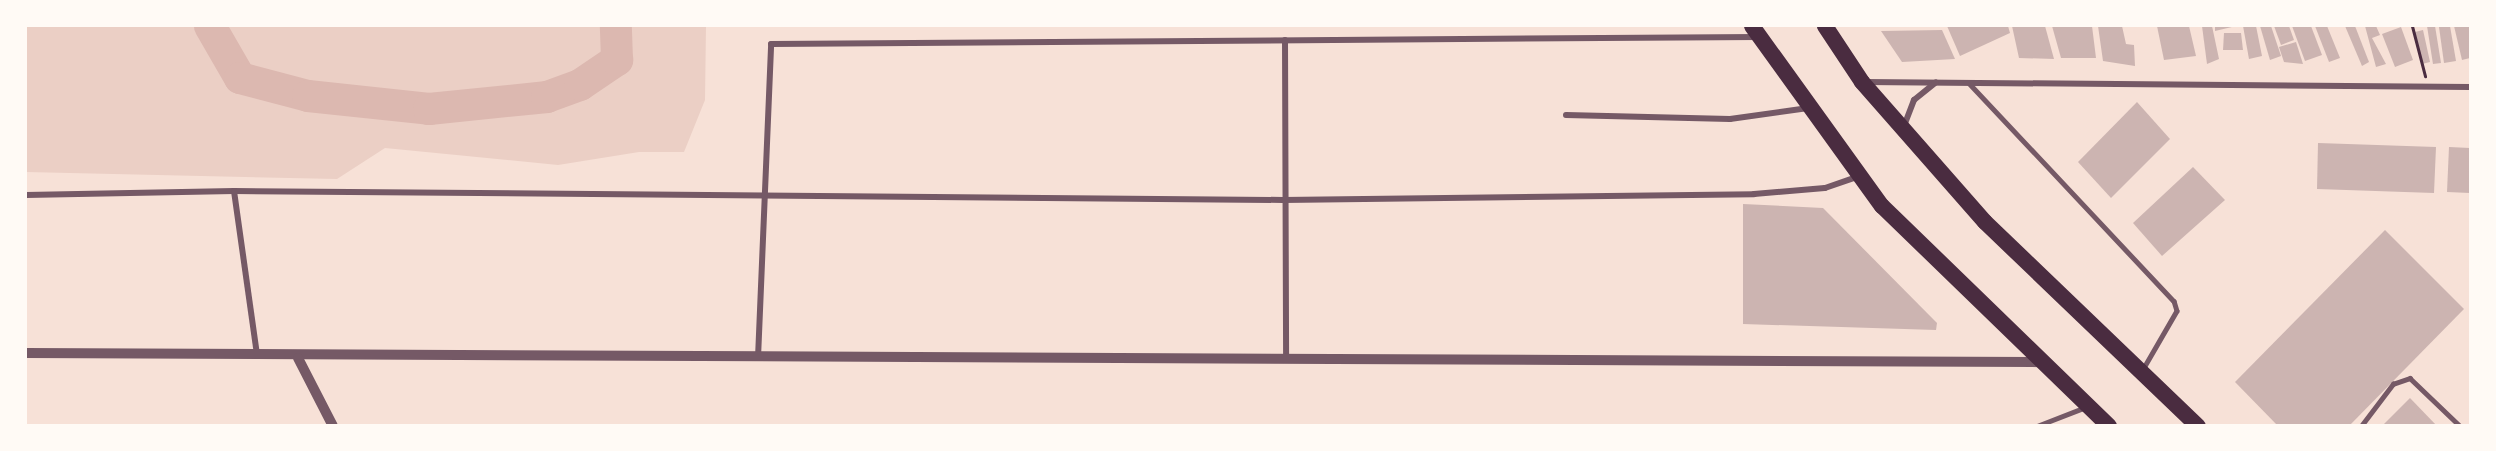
<!DOCTYPE html>
<html>
<head>
<meta charset="utf-8">
<style>
  body { margin:0 }
  #map { position:relative; width:2496px; height:451px; overflow:hidden; background:#f7e1d7; font-family:Commissioner,sans-serif }
  div>[style] { position:absolute }
  [style*='--x'] { left:calc(var(--x)*1px); top:calc(var(--y)*1px); width:calc(var(--w)*1px); rotate:calc(var(--a)*1deg) }
  .green>* { inset:0; background:#ebcfc5 }
  .river>* { height:32px; margin:-16px; padding:0 16px; transform-origin:16px; border-radius:16px; background:#dcb8b0 }
  .building>* { inset:0; background:#ccb4b1 }
  .path>* { height:3px; margin:-1.5px; padding:0 1.5px; transform-origin:1.5px; border-radius:1.5px; background:#4a2c40 }
  .service>* { height:4.5px; margin:-2.25px; padding:0 2.25px; transform-origin:2.25px; border-radius:2.25px; background:#755966 }
  .minor>* { height:6px; margin:-3px; padding:0 3px; transform-origin:3px; border-radius:3px; background:#755966 }
  .tertiary>* { height:10px; margin:-5px; padding:0 5px; transform-origin:5px; border-radius:5px; background:#755966 }
  .trunk>* { height:16px; margin:-8px; padding:0 8px; transform-origin:8px; border-radius:8px; background:#4a2c40 }
  span { translate:-50% -50%; white-space:nowrap; text-align:center; line-height:1.15; -webkit-text-stroke:6px #fffaf5; paint-order:stroke }
  .frame { position:absolute; inset:0; border:27px solid #fffaf5; pointer-events:none }
</style>
</head>
<body>
<div id="map">
  <div class="green">
    <i style="clip-path:polygon(26px 26px,706px 26px,705px 100px,684px 152px,639px 152px,558px 165px,385px 148px,337px 179px,26px 172px)"></i>
  </div>
  <div class="river">
    <i style="--x:210;--y:26;--w:60;--a:60"></i>
    <i style="--x:240;--y:78;--w:70;--a:14.8"></i>
    <i style="--x:308;--y:96;--w:122;--a:6.1"></i>
    <i style="--x:429;--y:109;--w:119;--a:-5.8"></i>
    <i style="--x:547;--y:97;--w:35;--a:-20"></i>
    <i style="--x:580;--y:85;--w:45;--a:-34"></i>
    <i style="--x:617;--y:60;--w:34;--a:-92"></i>
  </div>
  <div class="building">
    <i style="clip-path:polygon(1947px 26px,2008px 26px,2010px 33px,1960px 56px)"></i>
    <i style="clip-path:polygon(2012px 26px,2045px 26px,2054px 59px,2019px 58px)"></i>
    <i style="clip-path:polygon(2052px 26px,2092px 26px,2096px 58px,2061px 58px)"></i>
    <i style="clip-path:polygon(2098px 26px,2122px 26px,2126px 44px,2134px 45px,2135px 66px,2103px 61px)"></i>
    <i style="clip-path:polygon(2157px 26px,2189px 26px,2196px 56px,2164px 60px)"></i>
    <i style="clip-path:polygon(2202px 26px,2212px 26px,2219px 59px,2207px 64px)"></i>
    <i style="clip-path:polygon(2215px 26px,2236px 26px,2215px 31px)"></i>
    <i style="clip-path:polygon(2243px 26px,2256px 26px,2262px 56px,2249px 59px)"></i>
    <i style="clip-path:polygon(2260px 26px,2271px 26px,2281px 56px,2270px 60px)"></i>
    <i style="clip-path:polygon(2274px 26px,2289px 26px,2294px 40px,2281px 45px)"></i>
    <i style="clip-path:polygon(2292px 26px,2311px 26px,2322px 55px,2305px 61px)"></i>
    <i style="clip-path:polygon(2315px 26px,2327px 26px,2340px 58px,2329px 62px)"></i>
    <i style="clip-path:polygon(2345px 26px,2355px 26px,2369px 62px,2362px 66px)"></i>
    <i style="clip-path:polygon(2365px 26px,2376px 26px,2380px 35px,2372px 38px,2386px 64px,2376px 67px)"></i>
    <i style="clip-path:polygon(2427px 26px,2435px 26px,2441px 63px,2433px 64px)"></i>
    <i style="clip-path:polygon(2450px 26px,2456px 61px,2444px 63px,2439px 27px)"></i>
    <i style="clip-path:polygon(2454px 26px,2470px 26px,2470px 58px,2462px 60px)"></i>
    <i style="clip-path:polygon(2401px 27px,2413px 60px,2395px 67px,2382px 34px)"></i>
    <i style="clip-path:polygon(1942px 30px,1955px 59px,1902px 62px,1881px 31px)"></i>
    <i style="clip-path:polygon(2423px 30px,2430px 62px,2422px 64px,2415px 32px)"></i>
    <i style="clip-path:polygon(2224px 33px,2241px 33px,2243px 50px,2223px 50px)"></i>
    <i style="clip-path:polygon(2296px 42px,2303px 64px,2284px 62px,2279px 47px)"></i>
    <i style="clip-path:polygon(2137px 102px,2170px 139px,2111px 198px,2078px 162px)"></i>
    <i style="clip-path:polygon(2318px 143px,2436px 147px,2434px 193px,2317px 189px)"></i>
    <i style="clip-path:polygon(2449px 147px,2470px 148px,2470px 193px,2447px 192px)"></i>
    <i style="clip-path:polygon(2193px 167px,2225px 200px,2162px 256px,2133px 223px)"></i>
    <i style="clip-path:polygon(1743px 204px,1823px 208px,1937px 323px,1936px 330px,1743px 324px)"></i>
    <i style="clip-path:polygon(2385px 230px,2464px 309px,2349px 426px,2278px 426px,2235px 382px)"></i>
    <i style="clip-path:polygon(2410px 398px,2437px 426px,2382px 426px)"></i>
  </div>
  <div class="path">
    <i style="--x:2412;--y:26;--w:52;--a:75.4"></i>
  </div>
  <div class="service">
    <i style="--x:1969;--y:83;--w:299;--a:46.8"></i>
    <i style="--x:2174;--y:301;--w:10;--a:73"></i>
    <i style="--x:2177;--y:311;--w:66;--a:120.1"></i>
    <i style="--x:2037;--y:426;--w:53;--a:-21.2"></i>
    <i style="--x:2361;--y:426;--w:53;--a:-52.7"></i>
    <i style="--x:2393;--y:384;--w:18;--a:-19"></i>
    <i style="--x:2410;--y:378;--w:69;--a:43.8"></i>
  </div>
  <div class="minor">
    <i style="--x:1285;--y:40;--w:320;--a:89.8"></i>
    <i style="--x:1865;--y:82;--w:605;--a:0.47"></i>
    <i style="--x:1566;--y:115;--w:164;--a:1.4"></i>
    <i style="--x:1730;--y:119;--w:79;--a:-8"></i>
    <i style="--x:1904;--y:126;--w:28;--a:-69"></i>
    <i style="--x:1914;--y:100;--w:28;--a:-39"></i>
    <i style="--x:234;--y:191;--w:166;--a:82"></i>
    <i style="--x:26;--y:195;--w:208;--a:-1.1"></i>
    <i style="--x:234;--y:191;--w:1049;--a:0.49"></i>
    <i style="--x:1283;--y:200;--w:471;--a:-0.7"></i>
    <i style="--x:1754;--y:194;--w:71;--a:-4.8"></i>
    <i style="--x:1825;--y:188;--w:34;--a:-19"></i>
    <i style="--x:758;--y:358;--w:314;--a:-87.6"></i>
    <i style="--x:771;--y:44;--w:987;--a:-0.41"></i>
  </div>
  <div class="tertiary">
    <i style="--x:26;--y:353;--w:2016;--a:0.26"></i>
    <i style="--x:298;--y:358;--w:76;--a:62.8"></i>
  </div>
  <div class="trunk">
    <i style="--x:1752;--y:26;--w:222;--a:54.2"></i>
    <i style="--x:1882;--y:206;--w:316;--a:44.1"></i>
    <i style="--x:1825;--y:26;--w:67;--a:56.5"></i>
    <i style="--x:1862;--y:82;--w:186;--a:48.7"></i>
    <i style="--x:1985;--y:222;--w:295;--a:43.8"></i>
  </div>
  <div class="frame"></div>
</div>
</body>
</html>
